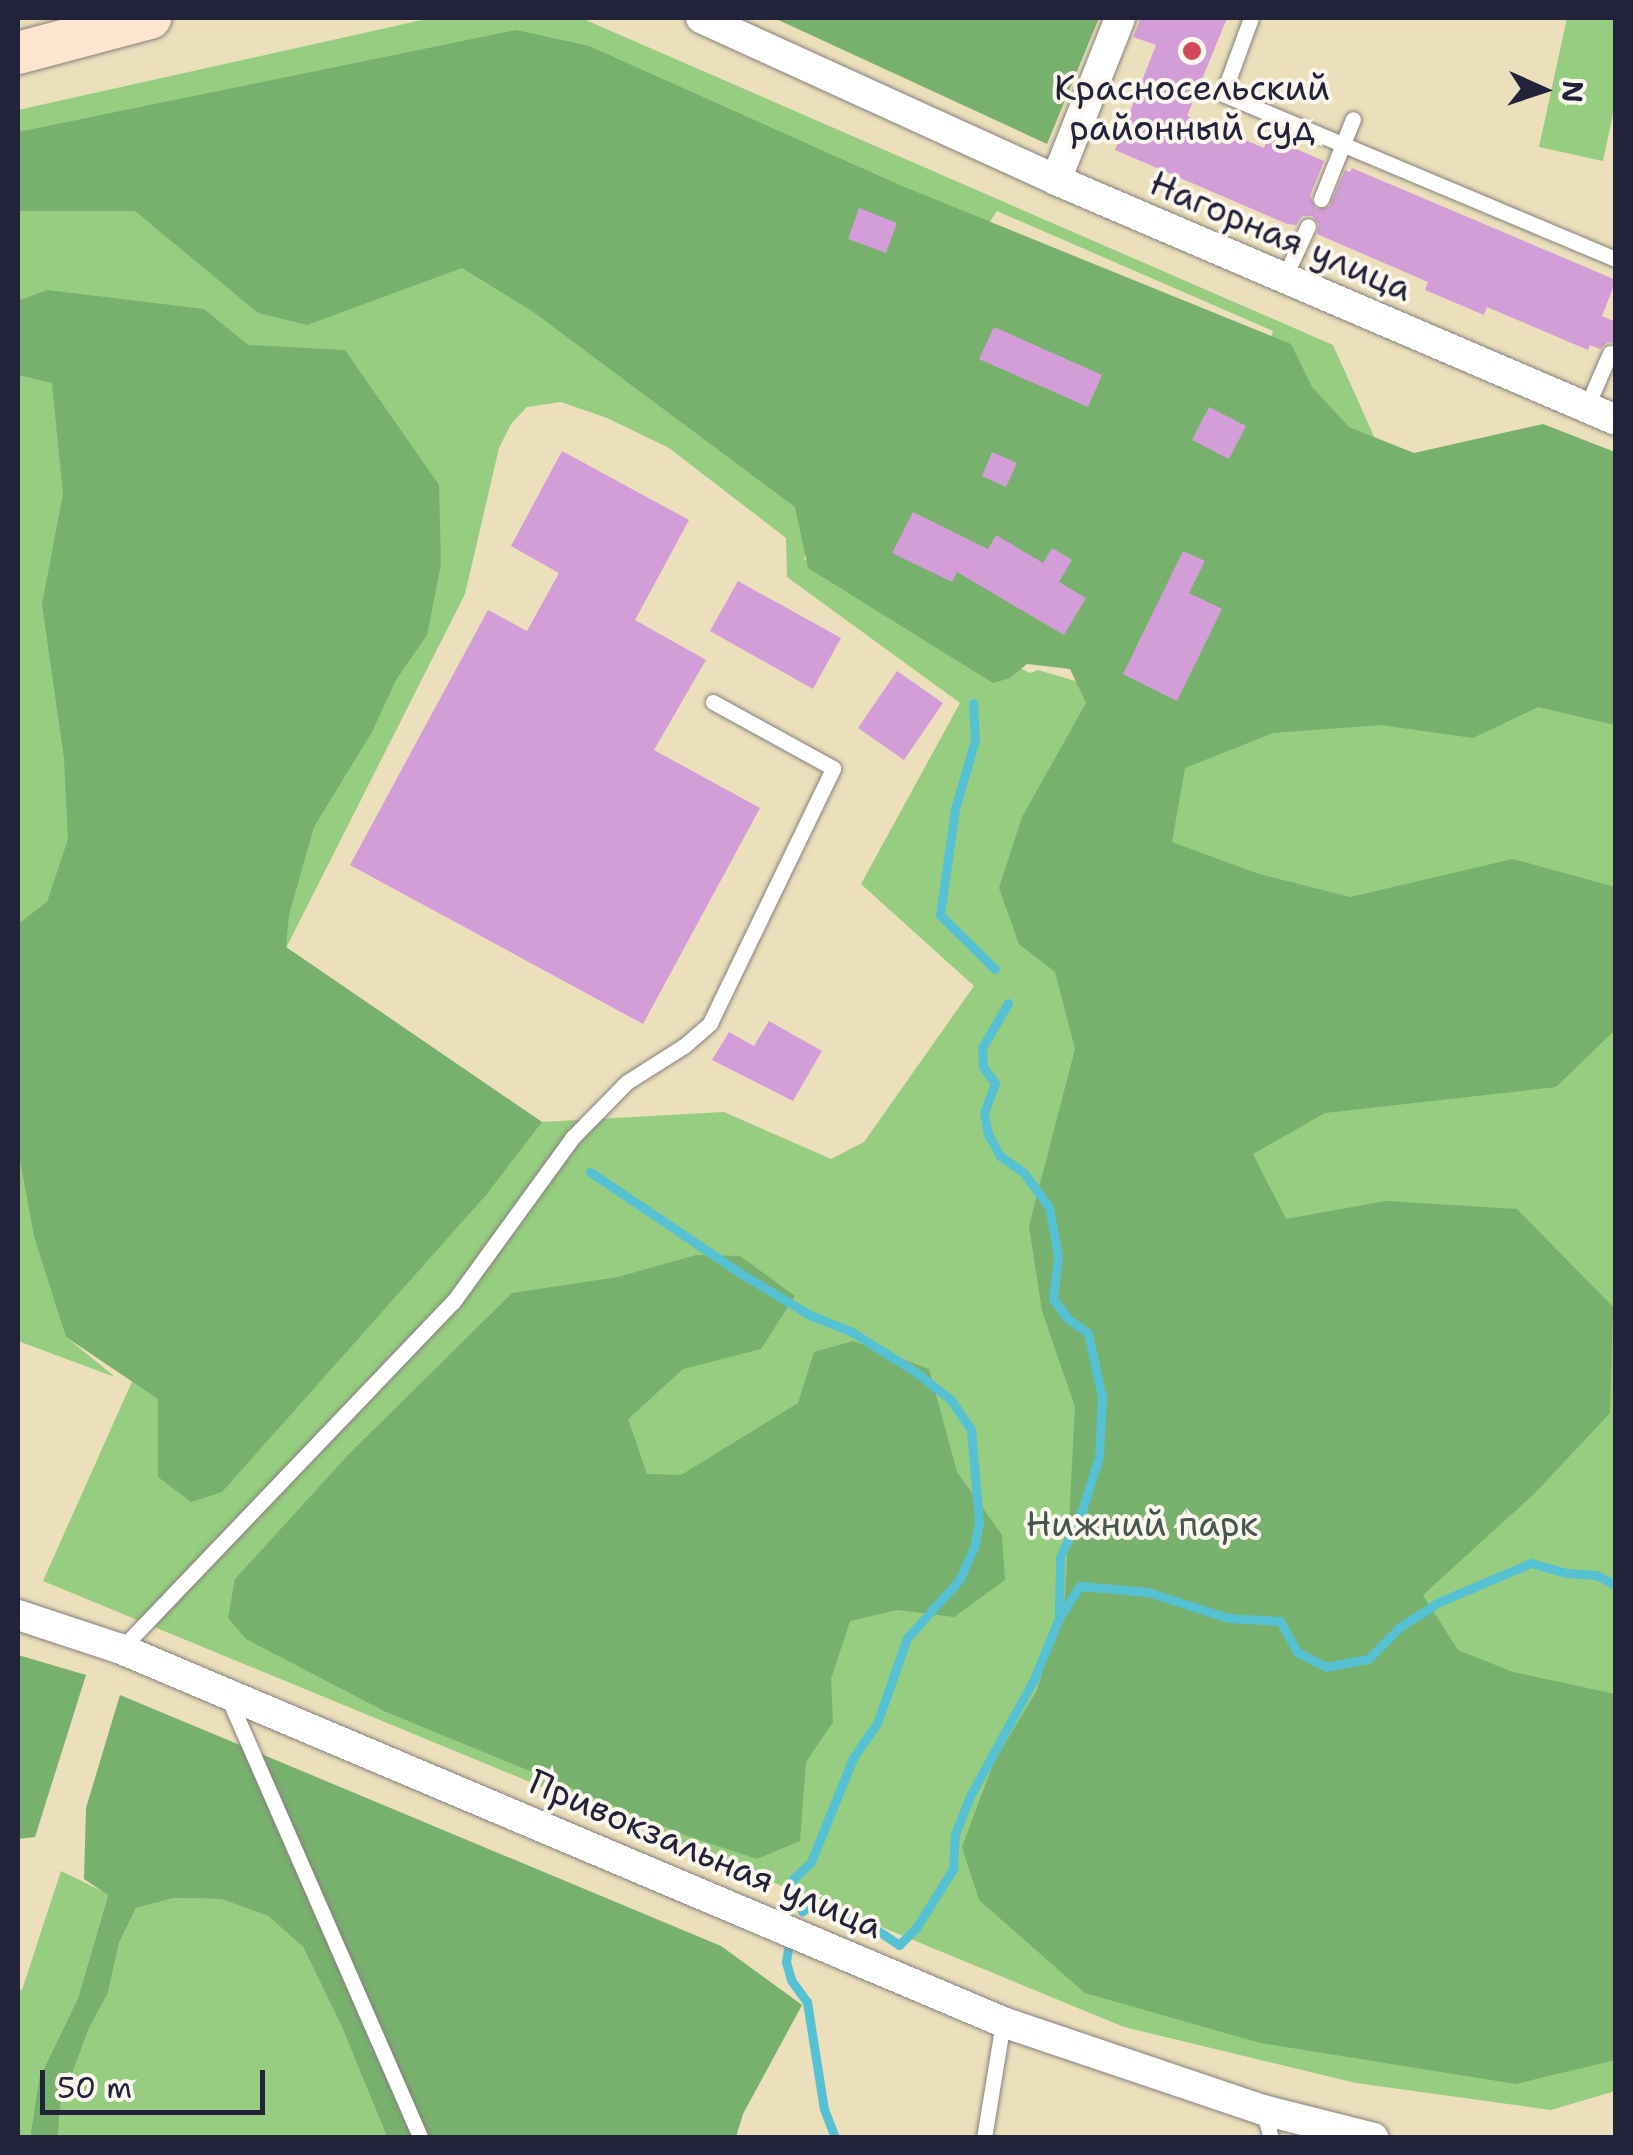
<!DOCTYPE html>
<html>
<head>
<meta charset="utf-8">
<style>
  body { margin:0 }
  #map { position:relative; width:1633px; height:2155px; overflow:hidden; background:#ebdfbc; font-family:"Shantell Sans",sans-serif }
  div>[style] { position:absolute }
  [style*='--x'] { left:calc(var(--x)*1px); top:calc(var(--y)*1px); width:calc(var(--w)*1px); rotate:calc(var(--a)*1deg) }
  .green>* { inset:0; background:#96cd80 }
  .forest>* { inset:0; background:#78b06e }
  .stream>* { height:9px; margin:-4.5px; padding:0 4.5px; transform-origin:4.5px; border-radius:4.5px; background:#56c1d2 }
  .building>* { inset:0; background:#d39ed7 }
  .roads { filter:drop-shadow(0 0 2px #86807c) drop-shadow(0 0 2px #86807c) }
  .service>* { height:15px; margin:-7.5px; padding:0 7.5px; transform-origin:7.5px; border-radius:7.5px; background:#fff }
  .minor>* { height:30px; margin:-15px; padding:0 15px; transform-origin:15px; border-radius:15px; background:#fff }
  .secondary>* { height:42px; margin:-21px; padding:0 21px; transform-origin:21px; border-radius:21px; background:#fde5d0 }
  .dots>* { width:28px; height:28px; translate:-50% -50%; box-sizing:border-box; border:5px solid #fbf7ec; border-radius:50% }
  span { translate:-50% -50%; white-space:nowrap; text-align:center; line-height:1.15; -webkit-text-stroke:8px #fbf7ec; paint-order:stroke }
  .poi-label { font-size:35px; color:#22223b }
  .street-label { font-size:35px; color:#22223b }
  .park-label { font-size:35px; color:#455550 }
  .frame { position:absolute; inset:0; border:20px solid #22223b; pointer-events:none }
  .north { position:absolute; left:1493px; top:40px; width:100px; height:100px; -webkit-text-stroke:8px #fbf7ec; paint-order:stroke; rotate:93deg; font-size:28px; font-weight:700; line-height:40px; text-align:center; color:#22223b }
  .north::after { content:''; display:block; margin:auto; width:35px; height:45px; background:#22223b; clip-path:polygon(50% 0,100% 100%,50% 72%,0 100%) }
  .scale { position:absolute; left:40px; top:2070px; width:225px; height:45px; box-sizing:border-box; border:5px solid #22223b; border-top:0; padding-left:12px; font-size:30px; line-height:35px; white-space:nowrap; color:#22223b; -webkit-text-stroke:8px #fbf7ec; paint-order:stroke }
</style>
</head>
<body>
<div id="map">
  <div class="green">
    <i style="clip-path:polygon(evenodd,431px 18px,581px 18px,1333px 345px,1381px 452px,1615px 487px,1615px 2091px,1551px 2110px,1356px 2083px,1124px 2027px,43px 1581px,147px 1348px,18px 1087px,18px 110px,431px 18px,997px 211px,1273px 331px,1211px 519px,1116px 693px,1038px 670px,1030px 673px,804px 559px,818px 522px,924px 320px,997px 211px,431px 18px,561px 402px,607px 418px,669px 448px,786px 538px,787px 577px,960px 703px,861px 884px,974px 986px,864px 1142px,831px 1159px,724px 1112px,542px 1122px,286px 948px,465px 594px,499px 448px,511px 424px,527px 407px,561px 402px)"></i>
    <i style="clip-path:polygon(1567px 18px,1615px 18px,1615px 104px,1603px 161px,1539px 147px)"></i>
    <i style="clip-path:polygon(18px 1148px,66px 1337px,115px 1377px,18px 1341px)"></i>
    <i style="clip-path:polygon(61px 1871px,108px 1894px,78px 1998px,39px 2079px,30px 2137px,18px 2137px,18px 1989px,22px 1990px)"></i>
    <i style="clip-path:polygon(174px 1898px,221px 1899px,268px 1916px,303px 1947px,341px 2025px,387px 2137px,58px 2138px,60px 2107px,89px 2028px,108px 1993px,119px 1943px,136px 1908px)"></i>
  </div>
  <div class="forest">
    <i style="clip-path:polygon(774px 18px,1099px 18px,1047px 144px)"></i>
    <i style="clip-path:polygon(516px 30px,589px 46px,902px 186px,1291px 344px,1312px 387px,1349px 427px,1414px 453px,1543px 424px,1615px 452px,1615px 725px,1538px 707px,1473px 738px,1381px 725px,1273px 733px,1185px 768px,1172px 842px,1259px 874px,1350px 897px,1513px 859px,1615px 887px,1615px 1030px,1556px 1087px,1325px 1113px,1253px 1154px,1286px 1219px,1386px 1201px,1517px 1209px,1613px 1307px,1610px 1413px,1535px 1493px,1423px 1595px,1458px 1650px,1513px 1672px,1615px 1694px,1615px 2060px,1516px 2084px,1260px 2043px,1085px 1993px,979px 1900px,962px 1847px,994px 1762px,1037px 1690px,1065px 1597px,1075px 1407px,1042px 1311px,1029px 1226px,1075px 1049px,1055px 972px,1019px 944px,999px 888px,1022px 817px,1086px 703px,1070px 669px,1027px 664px,1010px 678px,993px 683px,808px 568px,795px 507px,532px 311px,462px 268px,307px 325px,258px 313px,135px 211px,18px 211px,18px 132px)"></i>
    <i style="clip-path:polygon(47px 290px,204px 309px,248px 345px,345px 350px,439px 485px,441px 564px,427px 635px,396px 680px,372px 732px,314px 827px,289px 915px,286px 947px,542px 1122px,486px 1195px,222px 1492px,191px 1502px,158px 1477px,158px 1399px,66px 1337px,34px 1236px,18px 1149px,18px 924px,47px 902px,68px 839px,64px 758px,42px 604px,63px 494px,52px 383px,18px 375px,18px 301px)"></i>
    <i style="clip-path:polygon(696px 1255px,740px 1256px,795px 1296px,761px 1349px,683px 1369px,628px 1419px,647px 1474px,681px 1475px,798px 1403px,814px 1352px,853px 1341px,929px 1369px,957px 1472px,1002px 1535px,1005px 1580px,954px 1617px,897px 1610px,850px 1621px,831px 1679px,833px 1722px,806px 1762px,800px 1841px,757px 1859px,690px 1837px,384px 1711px,246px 1639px,228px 1618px,235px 1579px,348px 1455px,512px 1293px,618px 1277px)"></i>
    <i style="clip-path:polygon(18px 1655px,86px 1675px,35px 1837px,18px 1839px)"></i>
    <i style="clip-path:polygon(120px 1695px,721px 1946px,802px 2005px,743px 2114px,736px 2137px,387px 2137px,341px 2025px,303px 1947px,268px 1916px,221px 1899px,174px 1898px,136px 1908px,119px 1943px,108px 1993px,89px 2028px,60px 2107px,58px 2137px,30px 2138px,39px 2079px,78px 1998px,108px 1895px,84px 1879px,86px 1808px)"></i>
  </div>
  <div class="stream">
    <i style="--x:973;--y:703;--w:37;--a:87"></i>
    <i style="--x:975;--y:740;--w:72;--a:106.2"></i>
    <i style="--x:955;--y:809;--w:107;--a:98.1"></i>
    <i style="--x:940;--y:915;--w:77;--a:44.5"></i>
    <i style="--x:1008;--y:1003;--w:52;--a:120"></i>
    <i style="--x:982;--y:1048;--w:19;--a:87"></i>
    <i style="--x:983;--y:1067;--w:20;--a:53"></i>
    <i style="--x:995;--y:1083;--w:32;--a:110"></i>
    <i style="--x:984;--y:1113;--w:21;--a:79"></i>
    <i style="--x:988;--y:1134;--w:25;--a:61"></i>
    <i style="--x:1000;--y:1156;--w:29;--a:35"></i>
    <i style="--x:1024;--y:1173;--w:42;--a:53.7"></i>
    <i style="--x:1049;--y:1207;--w:50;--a:79.6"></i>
    <i style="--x:1058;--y:1256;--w:43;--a:96.6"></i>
    <i style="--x:1053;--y:1299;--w:26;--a:53"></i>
    <i style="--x:1069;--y:1320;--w:23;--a:34"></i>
    <i style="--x:1088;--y:1333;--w:66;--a:77.7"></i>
    <i style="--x:1102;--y:1397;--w:60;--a:92.9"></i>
    <i style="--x:1099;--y:1457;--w:56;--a:107.8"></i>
    <i style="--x:1082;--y:1510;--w:52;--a:115.1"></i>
    <i style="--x:1060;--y:1557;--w:60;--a:91"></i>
    <i style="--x:590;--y:1172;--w:187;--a:33.9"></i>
    <i style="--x:745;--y:1276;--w:76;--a:31"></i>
    <i style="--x:810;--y:1315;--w:45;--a:22"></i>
    <i style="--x:852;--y:1332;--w:77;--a:32.2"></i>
    <i style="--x:917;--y:1373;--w:43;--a:38.5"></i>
    <i style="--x:951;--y:1400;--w:36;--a:56"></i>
    <i style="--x:971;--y:1430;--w:92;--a:85"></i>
    <i style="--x:979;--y:1522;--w:25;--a:101"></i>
    <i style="--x:974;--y:1547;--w:35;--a:114"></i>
    <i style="--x:960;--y:1579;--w:79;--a:131.9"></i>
    <i style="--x:907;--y:1638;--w:90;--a:109.4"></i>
    <i style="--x:877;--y:1723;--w:42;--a:124.4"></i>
    <i style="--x:853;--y:1758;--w:112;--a:112"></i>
    <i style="--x:811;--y:1862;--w:26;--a:137"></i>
    <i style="--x:792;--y:1880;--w:33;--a:72"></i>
    <i style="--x:802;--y:1911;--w:14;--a:-30"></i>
    <i style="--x:814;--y:1904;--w:65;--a:21.8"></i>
    <i style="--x:874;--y:1928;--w:30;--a:34"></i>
    <i style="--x:899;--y:1945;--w:24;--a:-45"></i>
    <i style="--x:916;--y:1928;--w:70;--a:-57.9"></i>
    <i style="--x:953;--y:1869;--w:35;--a:-87"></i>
    <i style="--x:955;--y:1834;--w:41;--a:-68.5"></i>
    <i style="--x:970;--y:1796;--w:133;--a:-61.3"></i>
    <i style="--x:1034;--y:1679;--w:66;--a:-67.7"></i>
    <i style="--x:1059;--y:1618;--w:38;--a:-57"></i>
    <i style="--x:1080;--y:1586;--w:68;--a:5"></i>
    <i style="--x:1148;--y:1592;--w:84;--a:18"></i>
    <i style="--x:1228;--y:1618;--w:52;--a:3.3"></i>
    <i style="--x:1280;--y:1621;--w:35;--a:61"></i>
    <i style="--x:1297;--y:1652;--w:33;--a:27"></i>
    <i style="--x:1326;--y:1667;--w:43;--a:-10.8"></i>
    <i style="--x:1368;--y:1659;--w:45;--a:-45"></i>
    <i style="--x:1400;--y:1627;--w:46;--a:-32.7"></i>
    <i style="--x:1439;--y:1602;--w:100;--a:-23"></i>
    <i style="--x:1531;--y:1563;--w:36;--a:16"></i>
    <i style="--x:1566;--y:1573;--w:30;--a:4"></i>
    <i style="--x:1596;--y:1575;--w:22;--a:27"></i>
    <i style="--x:788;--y:1949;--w:13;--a:99"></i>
    <i style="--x:786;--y:1962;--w:19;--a:74"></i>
    <i style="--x:791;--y:1980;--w:27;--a:54"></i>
    <i style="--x:807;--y:2002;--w:108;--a:81"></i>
    <i style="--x:824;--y:2109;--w:31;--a:69"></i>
  </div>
  <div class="building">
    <i style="clip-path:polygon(1141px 18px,1227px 18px,1187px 116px,1264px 148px,1268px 137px,1324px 161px,1310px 196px,1316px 209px,1329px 207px,1345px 170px,1350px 172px,1352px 168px,1616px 280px,1602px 316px,1616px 322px,1616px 343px,1608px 342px,1600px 349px,1590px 345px,1588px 350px,1487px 307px,1484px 315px,1425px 290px,1428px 282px,1317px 234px,1319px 224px,1312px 216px,1302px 216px,1296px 225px,1287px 224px,1115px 150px,1156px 45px,1133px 37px)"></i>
    <i style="clip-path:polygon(859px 208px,897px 223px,886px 253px,848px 239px)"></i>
    <i style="clip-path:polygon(994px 327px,1102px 375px,1088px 407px,979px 359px)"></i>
    <i style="clip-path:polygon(1209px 407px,1246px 426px,1229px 459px,1192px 440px)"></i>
    <i style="clip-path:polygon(562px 451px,689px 520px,635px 620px,706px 660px,654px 750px,760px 808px,643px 1024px,350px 865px,488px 610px,527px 631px,559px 573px,511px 546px)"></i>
    <i style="clip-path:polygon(992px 452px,1017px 463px,1006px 487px,982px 476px)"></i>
    <i style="clip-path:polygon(913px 512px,988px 549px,996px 535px,1043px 563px,1052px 548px,1072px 560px,1059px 582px,1086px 598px,1064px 635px,957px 572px,952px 582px,892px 553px)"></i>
    <i style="clip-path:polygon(1183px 551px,1205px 561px,1189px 593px,1222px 609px,1177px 701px,1123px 674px)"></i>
    <i style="clip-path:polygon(738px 581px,841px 638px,813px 689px,710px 631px)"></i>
    <i style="clip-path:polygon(897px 671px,943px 703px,904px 760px,858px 728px)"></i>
    <i style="clip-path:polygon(769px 1021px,822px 1051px,793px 1101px,712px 1060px,729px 1032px,754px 1046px)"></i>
  </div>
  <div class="roads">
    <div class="service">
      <i style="--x:1251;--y:18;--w:81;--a:110.2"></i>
      <i style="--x:1223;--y:94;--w:426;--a:22.8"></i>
      <i style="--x:1321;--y:199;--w:86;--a:-68.2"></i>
      <i style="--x:1284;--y:278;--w:57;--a:-65.2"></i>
      <i style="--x:1586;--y:408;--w:60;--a:-66.4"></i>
      <i style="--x:121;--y:1649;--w:480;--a:-46.3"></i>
      <i style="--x:453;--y:1302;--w:203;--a:-54"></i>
      <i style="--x:572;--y:1138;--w:78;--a:-45.5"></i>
      <i style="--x:627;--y:1082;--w:67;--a:-32.3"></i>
      <i style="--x:684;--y:1046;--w:35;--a:-41"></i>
      <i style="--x:710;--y:1023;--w:283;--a:-64.2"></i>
      <i style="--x:833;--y:768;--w:137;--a:-151.2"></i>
      <i style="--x:228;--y:1697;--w:481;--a:66.4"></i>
      <i style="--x:1263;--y:2110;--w:29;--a:74"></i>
      <i style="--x:984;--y:2138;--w:118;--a:-80.7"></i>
    </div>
    <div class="minor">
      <i style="--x:701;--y:18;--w:390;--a:24.5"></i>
      <i style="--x:1056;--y:180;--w:609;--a:23.2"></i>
      <i style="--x:1056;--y:180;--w:174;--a:-68.4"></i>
      <i style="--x:18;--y:1615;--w:108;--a:18.3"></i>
      <i style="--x:121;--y:1649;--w:958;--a:22.92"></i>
      <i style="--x:1003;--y:2022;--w:274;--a:18.7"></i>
      <i style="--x:1263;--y:2110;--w:114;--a:14.2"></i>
    </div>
    <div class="secondary">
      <i style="--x:18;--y:53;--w:137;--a:-14.9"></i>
    </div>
  </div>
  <div class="dots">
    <i style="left:1192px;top:51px;background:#d1495b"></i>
  </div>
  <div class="poi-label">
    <span style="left:1192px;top:108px">Красносельский<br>районный суд</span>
  </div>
  <div class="street-label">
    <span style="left:1281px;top:236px;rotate:23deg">Нагорная улица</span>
    <span style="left:706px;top:1854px;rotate:23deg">Привокзальная улица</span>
  </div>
  <div class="park-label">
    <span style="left:1142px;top:1524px">Нижний парк</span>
  </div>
  <div class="frame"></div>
  <div class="north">N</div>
  <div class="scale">50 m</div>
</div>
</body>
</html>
